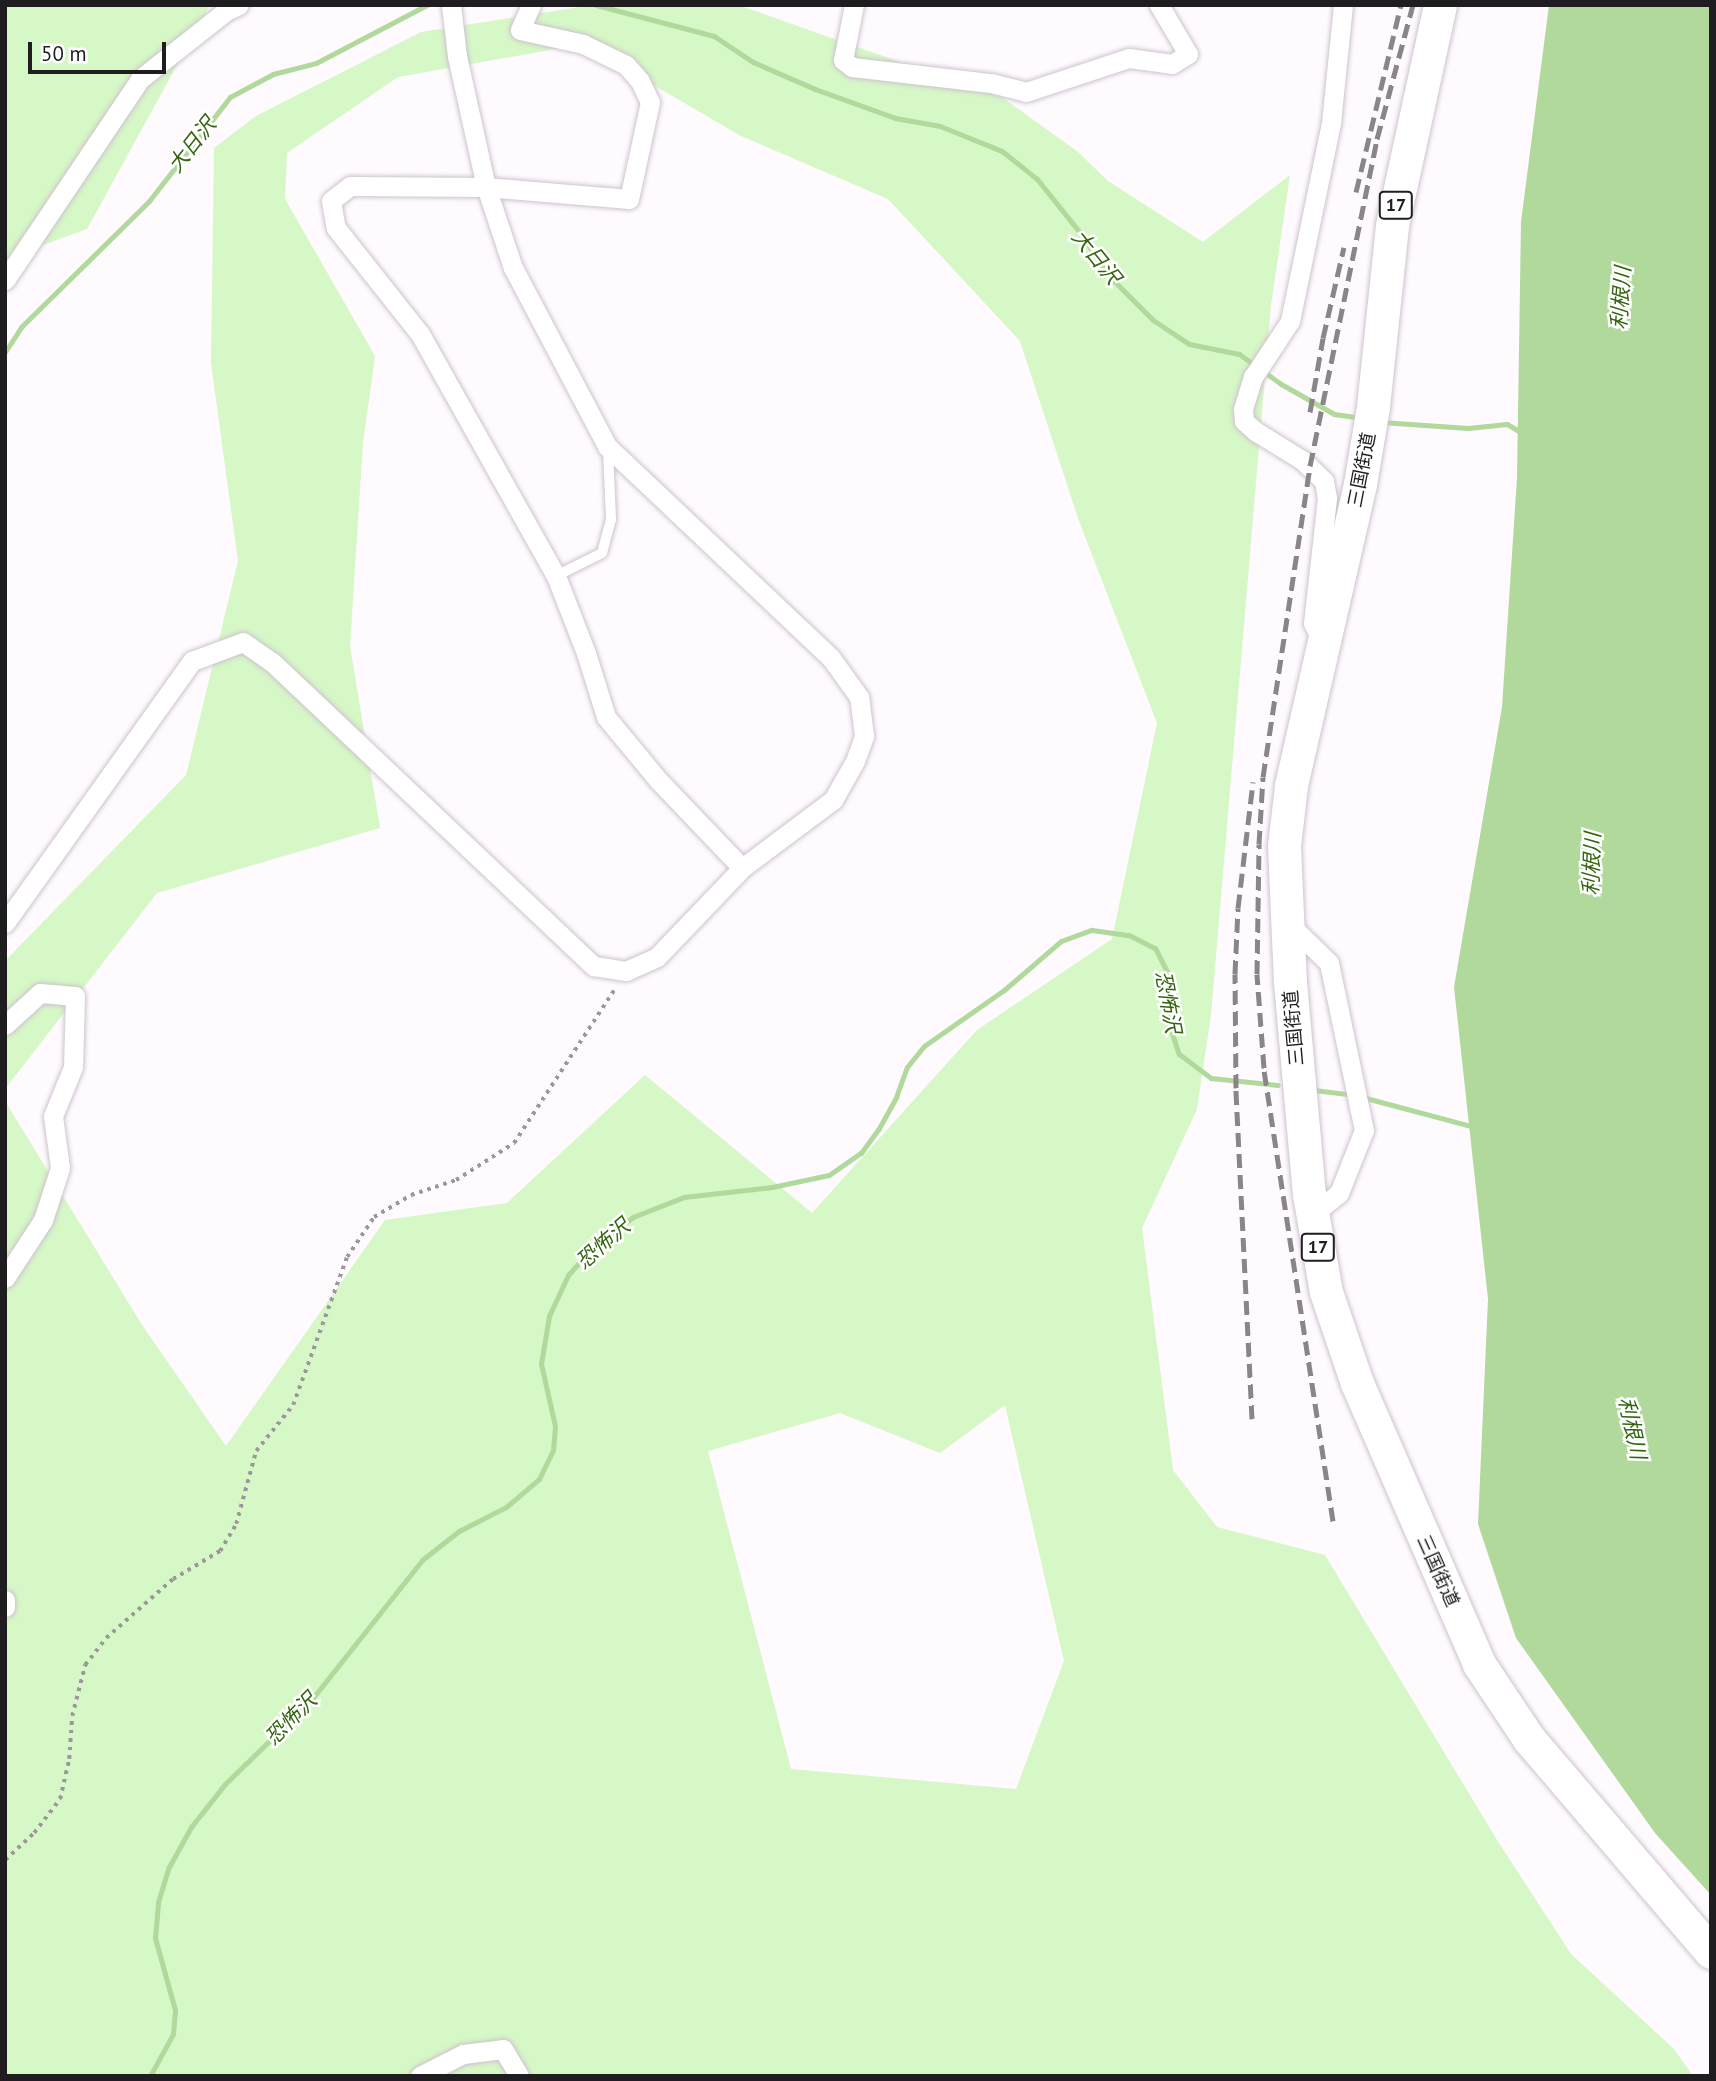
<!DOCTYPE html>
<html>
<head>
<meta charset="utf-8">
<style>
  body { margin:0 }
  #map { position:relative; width:1716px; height:2081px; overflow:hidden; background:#fefafe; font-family:"PT Sans","Noto Sans JP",sans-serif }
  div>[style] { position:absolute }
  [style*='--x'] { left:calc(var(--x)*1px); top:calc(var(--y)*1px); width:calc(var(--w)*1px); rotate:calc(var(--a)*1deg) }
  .green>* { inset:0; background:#d6f7c6 }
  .water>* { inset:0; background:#b0d99b }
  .stream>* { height:5px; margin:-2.5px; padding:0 2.5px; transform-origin:2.5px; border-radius:2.5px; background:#b0d99b }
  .path>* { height:3.5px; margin-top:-1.75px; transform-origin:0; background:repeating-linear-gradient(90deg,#9b979b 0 3.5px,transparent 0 8.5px) }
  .roads { filter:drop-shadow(0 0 2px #cdc3ce) drop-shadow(0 0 2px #cdc3ce) }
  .lane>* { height:10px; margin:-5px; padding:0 5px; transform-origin:5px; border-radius:5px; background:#fff }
  .street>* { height:19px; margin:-9.5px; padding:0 9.5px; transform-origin:9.5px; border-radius:9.5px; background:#fff }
  .highway>* { height:33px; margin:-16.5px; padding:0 16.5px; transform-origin:16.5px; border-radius:16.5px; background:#fff }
  .rail>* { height:5px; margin-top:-2.5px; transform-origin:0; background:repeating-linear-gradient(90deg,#898589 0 14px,transparent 0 21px) }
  span { translate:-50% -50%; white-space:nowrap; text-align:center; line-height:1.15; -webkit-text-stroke:5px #fff; paint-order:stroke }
  .shield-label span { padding:2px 5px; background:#fff; border:2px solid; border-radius:5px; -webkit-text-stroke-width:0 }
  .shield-label { font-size:18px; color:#201d21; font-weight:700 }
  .street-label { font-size:19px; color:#201d21 }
  .water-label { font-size:21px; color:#356511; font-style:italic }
  .frame { position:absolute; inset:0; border:7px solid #201d21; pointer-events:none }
  .scale { position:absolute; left:28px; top:42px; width:138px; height:32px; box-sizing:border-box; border:4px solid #201d21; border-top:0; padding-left:9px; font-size:21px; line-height:24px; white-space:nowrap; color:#201d21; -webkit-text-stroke:5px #fff; paint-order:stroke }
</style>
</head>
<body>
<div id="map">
  <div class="green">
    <i style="clip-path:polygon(5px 5px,210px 5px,87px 229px,5px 259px)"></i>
    <i style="clip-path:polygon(evenodd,592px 5px,738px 5px,1003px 98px,1078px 152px,1108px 181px,1203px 242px,1290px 175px,1271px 305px,1211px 1015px,1197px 1109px,1142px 1228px,1173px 1470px,1217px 1527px,1325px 1555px,1497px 1840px,1571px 1954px,1674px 2049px,1693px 2076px,5px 2076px,5px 1101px,142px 1325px,226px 1446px,385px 1220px,507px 1203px,645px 1075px,812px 1213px,977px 1030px,1112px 939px,1157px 723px,1079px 521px,1020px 341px,888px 199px,741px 136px,583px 44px,398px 77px,287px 153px,285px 199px,375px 356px,363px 443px,350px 646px,380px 828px,157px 893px,5px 1089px,5px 961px,186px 775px,238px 561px,211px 363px,214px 148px,256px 116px,421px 32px,592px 5px,1005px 1405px,1064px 1661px,1016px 1789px,791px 1769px,708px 1451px,840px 1413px,940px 1453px,1005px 1405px)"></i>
  </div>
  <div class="water">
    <i style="clip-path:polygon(1549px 5px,1711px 5px,1711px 1895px,1655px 1833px,1516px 1638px,1478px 1524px,1488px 1299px,1454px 987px,1502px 707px,1517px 478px,1521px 222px)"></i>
  </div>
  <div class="stream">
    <i style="--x:596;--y:5;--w:122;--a:14.7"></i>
    <i style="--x:714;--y:36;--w:47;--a:33.7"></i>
    <i style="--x:753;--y:62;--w:68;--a:23.5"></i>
    <i style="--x:815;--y:89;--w:85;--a:19.9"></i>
    <i style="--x:895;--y:118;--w:46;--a:10.1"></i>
    <i style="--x:940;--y:126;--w:67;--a:22"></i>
    <i style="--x:1002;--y:151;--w:45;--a:38.7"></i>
    <i style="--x:1037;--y:179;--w:70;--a:51.3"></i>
    <i style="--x:1081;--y:234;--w:49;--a:56.6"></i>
    <i style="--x:1108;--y:275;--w:64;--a:45"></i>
    <i style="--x:1153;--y:320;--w:43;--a:33.7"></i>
    <i style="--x:1189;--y:344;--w:51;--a:11.3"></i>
    <i style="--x:1239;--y:354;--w:52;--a:35.5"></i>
    <i style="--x:1281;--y:384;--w:61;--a:29.5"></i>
    <i style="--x:1334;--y:414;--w:27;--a:8"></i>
    <i style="--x:5;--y:352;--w:30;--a:-57"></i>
    <i style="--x:21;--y:327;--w:180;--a:-44.5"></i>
    <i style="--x:149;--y:201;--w:132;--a:-52.1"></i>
    <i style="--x:230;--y:97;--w:49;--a:-28.1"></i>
    <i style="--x:273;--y:74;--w:44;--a:-14.3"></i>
    <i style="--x:316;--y:63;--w:125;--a:-27.6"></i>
    <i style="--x:1381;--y:422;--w:87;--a:3.9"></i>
    <i style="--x:1468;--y:428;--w:39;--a:-6"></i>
    <i style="--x:1507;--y:424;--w:17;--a:31"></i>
    <i style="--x:1314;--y:1090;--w:38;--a:7"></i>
    <i style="--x:1362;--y:1097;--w:113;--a:14.9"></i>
    <i style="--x:1471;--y:1126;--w:4;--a:-34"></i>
    <i style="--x:150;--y:2076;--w:48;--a:-61.3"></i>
    <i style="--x:173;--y:2034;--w:24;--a:-85"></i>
    <i style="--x:175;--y:2010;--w:75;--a:-105.5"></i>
    <i style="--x:155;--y:1938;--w:36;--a:-85"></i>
    <i style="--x:158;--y:1902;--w:37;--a:-73"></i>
    <i style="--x:169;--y:1867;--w:46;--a:-61.2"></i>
    <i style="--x:191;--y:1827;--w:55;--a:-51.7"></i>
    <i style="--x:225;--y:1784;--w:122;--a:-44.3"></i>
    <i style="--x:312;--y:1699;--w:177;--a:-51.6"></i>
    <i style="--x:422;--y:1560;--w:47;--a:-38.1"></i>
    <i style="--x:459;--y:1531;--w:53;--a:-27.1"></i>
    <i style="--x:506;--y:1507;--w:43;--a:-40.3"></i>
    <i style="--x:539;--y:1479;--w:32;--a:-64"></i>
    <i style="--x:553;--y:1450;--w:24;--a:-85"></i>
    <i style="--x:555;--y:1426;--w:64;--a:-102.7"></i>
    <i style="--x:541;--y:1364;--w:49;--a:-80.5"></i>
    <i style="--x:549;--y:1316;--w:45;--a:-65.1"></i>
    <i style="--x:568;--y:1275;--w:38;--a:-48"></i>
    <i style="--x:593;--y:1247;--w:50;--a:-36.9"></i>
    <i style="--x:633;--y:1217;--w:55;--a:-21.4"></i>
    <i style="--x:684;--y:1197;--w:89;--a:-6.5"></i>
    <i style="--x:772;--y:1187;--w:58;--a:-11.9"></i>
    <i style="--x:829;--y:1175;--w:39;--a:-35"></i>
    <i style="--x:861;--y:1153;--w:29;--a:-54"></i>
    <i style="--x:878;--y:1130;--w:38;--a:-61"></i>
    <i style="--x:896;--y:1097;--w:32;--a:-70"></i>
    <i style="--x:907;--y:1067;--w:27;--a:-51"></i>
    <i style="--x:924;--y:1046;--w:98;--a:-35"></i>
    <i style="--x:1004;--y:990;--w:75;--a:-40.7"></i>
    <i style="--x:1061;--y:941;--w:33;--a:-20"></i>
    <i style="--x:1092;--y:930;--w:37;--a:8"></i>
    <i style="--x:1129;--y:935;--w:29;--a:27"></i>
    <i style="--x:1155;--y:948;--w:28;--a:63"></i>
    <i style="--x:1168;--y:973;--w:45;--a:91.3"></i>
    <i style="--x:1167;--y:1018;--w:38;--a:72"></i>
    <i style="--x:1179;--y:1054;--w:40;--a:37"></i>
    <i style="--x:1211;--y:1078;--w:67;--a:6"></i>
  </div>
  <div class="path">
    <i style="--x:5;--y:1860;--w:40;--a:-43"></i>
    <i style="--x:34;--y:1833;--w:43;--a:-52.6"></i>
    <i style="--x:60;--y:1799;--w:41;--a:-77.3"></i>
    <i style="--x:69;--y:1759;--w:43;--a:-86"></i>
    <i style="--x:72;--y:1716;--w:53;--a:-75.7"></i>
    <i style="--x:85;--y:1665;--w:34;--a:-52"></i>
    <i style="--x:106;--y:1638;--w:89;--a:-41.4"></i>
    <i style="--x:173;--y:1579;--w:55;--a:-30.8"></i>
    <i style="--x:220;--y:1551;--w:31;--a:-59"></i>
    <i style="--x:236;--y:1524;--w:76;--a:-74.7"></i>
    <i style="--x:256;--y:1451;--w:59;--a:-51.2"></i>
    <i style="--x:293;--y:1405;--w:158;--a:-70"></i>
    <i style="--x:347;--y:1257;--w:48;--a:-56"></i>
    <i style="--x:374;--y:1217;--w:43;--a:-30.7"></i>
    <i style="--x:411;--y:1195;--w:47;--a:-18.4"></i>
    <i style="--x:456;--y:1180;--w:69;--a:-32.5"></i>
    <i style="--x:514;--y:1143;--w:186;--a:-56.8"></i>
  </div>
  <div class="roads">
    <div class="lane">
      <i style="--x:556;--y:576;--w:51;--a:-26.6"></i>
      <i style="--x:602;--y:553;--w:35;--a:-75"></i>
      <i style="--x:611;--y:519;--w:69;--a:-92.5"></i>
    </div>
    <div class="street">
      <i style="--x:531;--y:5;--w:27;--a:114"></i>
      <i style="--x:520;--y:30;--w:65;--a:12.5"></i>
      <i style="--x:583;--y:44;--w:48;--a:26"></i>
      <i style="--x:626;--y:65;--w:21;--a:49"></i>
      <i style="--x:640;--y:81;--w:23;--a:65"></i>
      <i style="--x:650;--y:102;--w:99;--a:102.2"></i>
      <i style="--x:629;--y:199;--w:144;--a:-175.2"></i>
      <i style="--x:486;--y:187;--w:136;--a:-179.6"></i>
      <i style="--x:350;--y:186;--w:24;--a:142"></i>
      <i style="--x:331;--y:201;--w:27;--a:80"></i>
      <i style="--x:336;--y:228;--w:135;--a:51.6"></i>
      <i style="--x:420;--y:334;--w:278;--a:60.7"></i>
      <i style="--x:556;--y:576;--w:83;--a:68.7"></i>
      <i style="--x:586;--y:653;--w:67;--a:72.6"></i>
      <i style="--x:606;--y:717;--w:83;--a:50.4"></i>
      <i style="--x:659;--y:781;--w:120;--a:46.3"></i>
      <i style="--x:854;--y:5;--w:56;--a:101.3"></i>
      <i style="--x:843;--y:60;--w:11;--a:38"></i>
      <i style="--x:852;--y:67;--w:140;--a:6.6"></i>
      <i style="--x:991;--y:83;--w:36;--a:14"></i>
      <i style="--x:1026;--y:92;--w:108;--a:-18.3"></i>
      <i style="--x:1129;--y:58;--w:43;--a:7.9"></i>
      <i style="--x:1172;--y:64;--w:19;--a:-32"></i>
      <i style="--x:1188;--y:54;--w:57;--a:-120.6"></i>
      <i style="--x:5;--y:280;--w:242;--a:-56.1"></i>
      <i style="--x:140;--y:79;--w:110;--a:-38.3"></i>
      <i style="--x:226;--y:11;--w:14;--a:-25"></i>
      <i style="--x:1318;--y:633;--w:11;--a:-117"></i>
      <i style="--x:1313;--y:623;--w:126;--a:-83.6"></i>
      <i style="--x:1327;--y:498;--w:17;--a:-100"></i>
      <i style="--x:1324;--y:481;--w:30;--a:-136"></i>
      <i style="--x:1302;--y:460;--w:55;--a:-148.3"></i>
      <i style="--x:1255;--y:431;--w:15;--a:-138"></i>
      <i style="--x:1244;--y:421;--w:12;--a:-95"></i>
      <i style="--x:1243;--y:409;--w:34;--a:-73"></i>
      <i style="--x:1253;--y:377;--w:67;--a:-56.5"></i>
      <i style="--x:1290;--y:321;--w:202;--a:-78.3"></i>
      <i style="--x:1331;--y:123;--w:119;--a:-84.2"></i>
      <i style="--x:1286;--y:921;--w:60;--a:44.3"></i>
      <i style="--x:1329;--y:963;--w:171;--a:78.2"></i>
      <i style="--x:1364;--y:1130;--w:68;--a:111.6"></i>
      <i style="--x:1339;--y:1193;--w:35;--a:141"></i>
      <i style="--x:5;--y:923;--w:322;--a:-54.5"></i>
      <i style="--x:192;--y:661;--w:54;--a:-20.4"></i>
      <i style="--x:243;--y:642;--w:35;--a:35"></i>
      <i style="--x:272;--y:662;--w:443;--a:43.4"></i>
      <i style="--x:594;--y:966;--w:32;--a:9"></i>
      <i style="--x:626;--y:971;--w:34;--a:-24"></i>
      <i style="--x:657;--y:957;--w:123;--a:-46.3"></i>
      <i style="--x:742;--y:868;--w:114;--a:-36.8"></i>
      <i style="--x:833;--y:800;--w:45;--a:-60.6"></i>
      <i style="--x:855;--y:761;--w:27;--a:-70"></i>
      <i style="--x:864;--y:736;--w:39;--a:-97"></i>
      <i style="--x:859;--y:697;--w:48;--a:-125.7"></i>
      <i style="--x:831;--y:658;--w:308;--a:-136.6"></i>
      <i style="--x:607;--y:446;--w:201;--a:-117.8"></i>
      <i style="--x:513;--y:268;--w:85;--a:-108.4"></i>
      <i style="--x:486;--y:187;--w:134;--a:-102.5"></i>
      <i style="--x:457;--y:56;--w:51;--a:-96.7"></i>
      <i style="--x:5;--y:1025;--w:47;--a:-42.4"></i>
      <i style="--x:40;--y:993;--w:35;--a:5"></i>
      <i style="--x:75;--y:996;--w:71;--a:91.6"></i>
      <i style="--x:73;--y:1067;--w:53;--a:112.2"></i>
      <i style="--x:53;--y:1116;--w:52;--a:82.3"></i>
      <i style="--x:60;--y:1168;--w:55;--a:108.1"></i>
      <i style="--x:43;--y:1220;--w:69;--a:123.2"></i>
      <i style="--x:5;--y:1600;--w:7;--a:90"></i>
      <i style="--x:420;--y:2076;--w:48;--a:-27.1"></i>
      <i style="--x:463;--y:2054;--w:40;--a:-7.1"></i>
      <i style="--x:503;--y:2049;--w:31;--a:59"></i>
    </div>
    <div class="highway">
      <i style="--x:1440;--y:5;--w:226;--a:102.3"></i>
      <i style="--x:1392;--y:226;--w:182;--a:96"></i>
      <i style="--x:1373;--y:407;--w:78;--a:99.6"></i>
      <i style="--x:1360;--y:484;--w:310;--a:102.9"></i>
      <i style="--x:1291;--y:786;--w:60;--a:96.7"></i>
      <i style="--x:1284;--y:846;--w:136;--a:87.5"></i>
      <i style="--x:1290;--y:982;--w:213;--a:84.9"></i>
      <i style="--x:1309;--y:1194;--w:99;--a:80.2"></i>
      <i style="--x:1326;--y:1292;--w:96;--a:71.2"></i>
      <i style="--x:1357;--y:1383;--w:306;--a:66.5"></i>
      <i style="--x:1479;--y:1664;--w:90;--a:56.3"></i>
      <i style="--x:1529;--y:1739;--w:280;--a:49.5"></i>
    </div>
  </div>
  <div class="rail">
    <i style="--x:1356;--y:192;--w:192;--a:-76.5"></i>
    <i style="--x:1310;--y:412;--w:75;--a:-80"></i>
    <i style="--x:1323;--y:338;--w:93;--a:-77"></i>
    <i style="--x:1252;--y:1419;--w:331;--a:-92.8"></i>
    <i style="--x:1236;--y:1088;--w:114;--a:-90.5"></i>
    <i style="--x:1235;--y:974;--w:66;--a:-87.4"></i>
    <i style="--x:1238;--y:908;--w:127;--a:-83.2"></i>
    <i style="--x:1333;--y:1521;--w:458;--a:-98.7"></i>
    <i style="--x:1264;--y:1068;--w:94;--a:-94.3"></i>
    <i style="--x:1257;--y:974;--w:130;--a:-89.1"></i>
    <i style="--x:1259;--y:844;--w:67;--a:-86.6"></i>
    <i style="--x:1263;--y:777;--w:315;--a:-81.4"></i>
    <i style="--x:1310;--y:466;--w:334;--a:-78.4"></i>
    <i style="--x:1377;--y:139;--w:139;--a:-75"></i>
  </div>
  <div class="shield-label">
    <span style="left:1396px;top:205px">17</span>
    <span style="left:1318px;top:1247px">17</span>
  </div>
  <div class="street-label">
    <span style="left:1362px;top:470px;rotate:-79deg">三国街道</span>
    <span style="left:1294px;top:1028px;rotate:-95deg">三国街道</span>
    <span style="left:1438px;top:1571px;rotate:66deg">三国街道</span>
  </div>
  <div class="water-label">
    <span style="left:192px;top:145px;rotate:-52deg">大日沢</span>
    <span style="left:1096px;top:257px;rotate:51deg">大日沢</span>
    <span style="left:1621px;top:298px;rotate:-86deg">利根川</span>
    <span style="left:1592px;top:864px;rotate:-88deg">利根川</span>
    <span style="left:1168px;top:1002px;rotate:80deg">恐怖沢</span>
    <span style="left:603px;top:1244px;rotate:-41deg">恐怖沢</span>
    <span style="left:1632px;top:1428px;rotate:78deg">利根川</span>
    <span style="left:291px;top:1719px;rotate:-45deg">恐怖沢</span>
  </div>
  <div class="frame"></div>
  <div class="scale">50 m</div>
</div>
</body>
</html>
